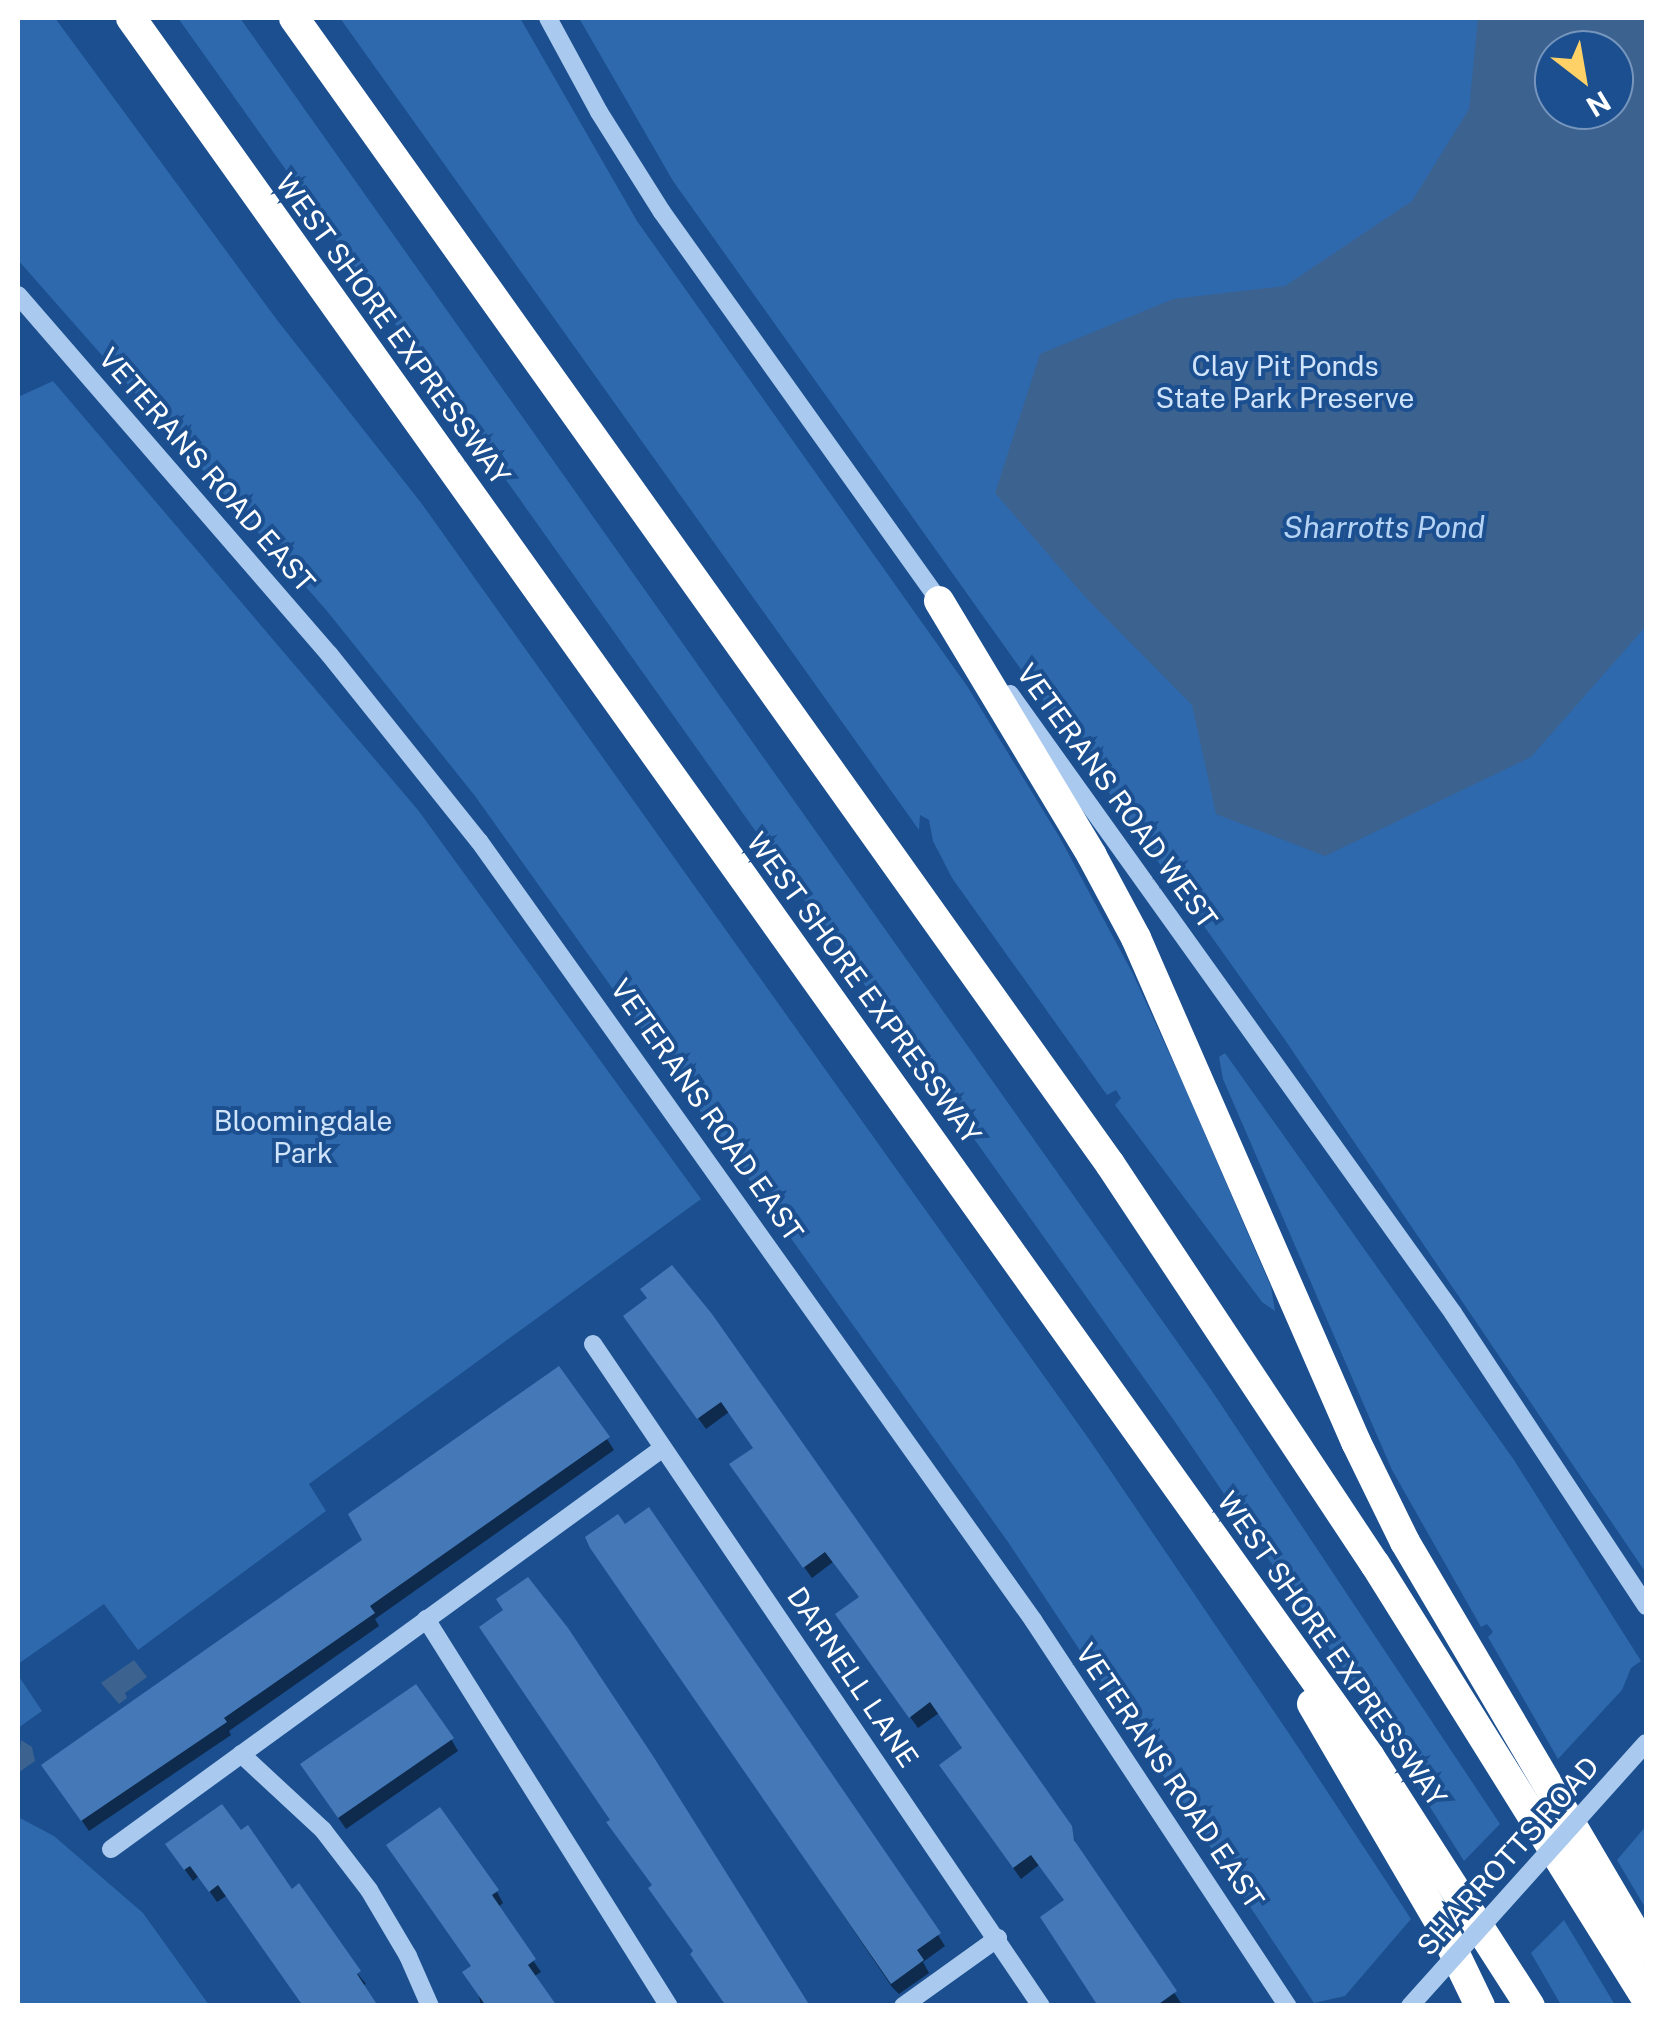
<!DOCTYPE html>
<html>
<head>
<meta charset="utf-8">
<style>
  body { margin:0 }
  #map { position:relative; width:1664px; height:2023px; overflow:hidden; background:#1b4f8f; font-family:"Public Sans",sans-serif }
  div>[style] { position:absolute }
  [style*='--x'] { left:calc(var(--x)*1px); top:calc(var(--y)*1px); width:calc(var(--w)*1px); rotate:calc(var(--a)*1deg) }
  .green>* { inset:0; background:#2e69ad }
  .water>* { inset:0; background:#3c6290 }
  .shadow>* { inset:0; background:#0007 }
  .building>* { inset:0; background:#4478b7 }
  .minor>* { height:18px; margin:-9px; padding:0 9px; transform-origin:9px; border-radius:9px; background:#a9c9ee }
  .highway>* { height:30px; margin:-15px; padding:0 15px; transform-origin:15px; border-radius:15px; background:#fff }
  .minor-bridge>* { height:18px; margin:-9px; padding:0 9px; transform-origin:9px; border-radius:9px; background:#a9c9ee }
  span { translate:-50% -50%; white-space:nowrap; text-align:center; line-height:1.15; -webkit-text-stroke:8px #1b4f8f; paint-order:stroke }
  .street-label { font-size:28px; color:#fff }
  .park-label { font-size:28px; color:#cfe3fa }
  .water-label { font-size:30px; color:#b5d3f5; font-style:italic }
  .frame { position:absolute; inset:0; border:20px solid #fff; pointer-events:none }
  .north { position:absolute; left:1534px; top:30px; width:100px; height:100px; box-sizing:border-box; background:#1b4f8f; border:2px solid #7695bc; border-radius:50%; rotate:149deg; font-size:28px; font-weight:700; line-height:40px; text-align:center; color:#fff }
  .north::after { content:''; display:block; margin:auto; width:35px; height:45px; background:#ffd166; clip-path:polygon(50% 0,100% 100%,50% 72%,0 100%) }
</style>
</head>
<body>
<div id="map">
  <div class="green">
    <i style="clip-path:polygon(18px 18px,55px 18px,277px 320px,422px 504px,1091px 1442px,1292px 1738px,1411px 1919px,1345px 1996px,1314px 2003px,1008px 1542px,475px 796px,327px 611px,18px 260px)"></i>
    <i style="clip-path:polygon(178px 18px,240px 18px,1212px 1391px,1500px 1824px,1464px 1861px,1338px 1661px,1173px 1419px)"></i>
    <i style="clip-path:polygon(340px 18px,520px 18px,637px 221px,967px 686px,1060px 838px,1133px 974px,1186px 1090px,1271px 1287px,1275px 1311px,1262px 1302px,1115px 1105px,1121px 1098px,1116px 1090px,1107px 1095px,952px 878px,933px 841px,929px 820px,920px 815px,919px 830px)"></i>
    <i style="clip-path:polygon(evenodd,579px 18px,1646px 18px,1646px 1573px,1283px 1037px,673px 181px,579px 18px,1554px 50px,1614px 50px,1614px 110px,1554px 110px,1554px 50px)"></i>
    <i style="clip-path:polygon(53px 381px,418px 810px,701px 1199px,309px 1484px,326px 1511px,138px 1650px,104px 1604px,18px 1664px,18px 397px)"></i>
    <i style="clip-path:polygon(1225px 1053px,1514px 1460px,1641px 1661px,1631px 1668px,1622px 1690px,1558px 1759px,1488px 1637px,1493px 1632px,1487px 1624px,1481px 1627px,1392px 1470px,1223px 1079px,1219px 1057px)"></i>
    <i style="clip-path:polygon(18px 1675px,42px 1711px,18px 1728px)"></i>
    <i style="clip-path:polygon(18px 1817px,54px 1836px,143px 1913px,209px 2005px,18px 2005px)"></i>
    <i style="clip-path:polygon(1646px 1826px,1646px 1909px,1617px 1860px)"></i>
    <i style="clip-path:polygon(1564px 1920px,1615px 2005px,1561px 2005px,1531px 1953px)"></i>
  </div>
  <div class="water">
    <i style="clip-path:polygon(evenodd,1478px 18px,1646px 18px,1646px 626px,1531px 757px,1325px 856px,1216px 814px,1192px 705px,1087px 599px,995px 493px,1040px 354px,1173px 299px,1285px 286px,1412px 201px,1469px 109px,1478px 18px,1554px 50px,1614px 50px,1614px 110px,1554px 110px,1554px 50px)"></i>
    <i style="clip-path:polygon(134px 1660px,147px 1677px,125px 1693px,127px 1698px,119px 1704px,101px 1683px)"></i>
    <i style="clip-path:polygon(21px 1740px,32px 1747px,35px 1761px,18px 1773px)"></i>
  </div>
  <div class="shadow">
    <i style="clip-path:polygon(649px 1300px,1070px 1828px,1079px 1852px,1183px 2006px,1101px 2006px,1066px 1902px,1039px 1865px,1021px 1879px,949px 1778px,964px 1750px,939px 1713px,918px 1728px,845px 1626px,861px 1599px,833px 1562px,812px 1578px,739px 1477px,755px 1449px,729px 1412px,706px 1429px,633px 1328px)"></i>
    <i style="clip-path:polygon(607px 1439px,614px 1450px,375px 1619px,379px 1626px,229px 1731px,231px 1735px,89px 1831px,52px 1777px)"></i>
    <i style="clip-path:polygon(595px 1549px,938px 1935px,945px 1946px,923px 1962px,929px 1973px,899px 1994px,892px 1987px)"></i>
    <i style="clip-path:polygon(451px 1739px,458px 1751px,346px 1829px,310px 1777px)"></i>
    <i style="clip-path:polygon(175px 1856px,291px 1892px,366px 1984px,362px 1986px,226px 1896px,217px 1902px,199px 1876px,193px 1881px)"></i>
    <i style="clip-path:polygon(396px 1858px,497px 1892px,503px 1903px,497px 1908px,541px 1972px,533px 1977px,554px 2006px,481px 2006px,473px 1967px)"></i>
  </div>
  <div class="building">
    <i style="clip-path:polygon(672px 1265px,712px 1314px,1072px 1826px,1074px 1840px,1177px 1991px,1156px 2006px,1098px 2006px,1040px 1917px,1064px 1900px,1031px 1855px,1013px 1868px,939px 1765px,962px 1748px,930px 1702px,909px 1718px,835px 1614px,859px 1597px,825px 1552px,803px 1568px,729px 1464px,753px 1448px,721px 1402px,697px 1419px,623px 1316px,647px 1298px,640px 1289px)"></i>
    <i style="clip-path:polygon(559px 1366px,610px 1437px,370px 1606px,375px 1613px,224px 1718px,227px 1722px,81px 1821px,41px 1765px,362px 1540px,348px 1514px)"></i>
    <i style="clip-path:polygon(649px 1507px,941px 1933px,917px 1950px,924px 1960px,891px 1984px,590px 1548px,585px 1537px,618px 1514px,625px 1524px)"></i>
    <i style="clip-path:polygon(528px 1577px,568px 1628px,653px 1756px,810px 2006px,726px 2006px,690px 1954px,693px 1951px,648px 1888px,652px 1885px,606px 1822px,610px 1820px,479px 1627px,503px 1610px,496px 1599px)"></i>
    <i style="clip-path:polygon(416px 1684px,454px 1738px,338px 1818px,300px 1764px)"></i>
    <i style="clip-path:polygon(222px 1804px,241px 1830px,248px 1825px,292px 1889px,299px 1883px,361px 1971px,357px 1974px,378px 2006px,303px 2006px,218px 1885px,209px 1892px,190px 1866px,184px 1870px,165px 1844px)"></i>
    <i style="clip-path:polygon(440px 1807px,499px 1890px,492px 1895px,536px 1959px,528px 1965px,557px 2006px,486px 2006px,462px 1972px,471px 1966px,386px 1845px)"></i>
  </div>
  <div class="minor">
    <i style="--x:548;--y:18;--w:107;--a:61.5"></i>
    <i style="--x:599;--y:112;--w:118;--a:57.8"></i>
    <i style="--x:662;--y:212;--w:484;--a:54.5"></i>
    <i style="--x:18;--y:295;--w:475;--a:49.1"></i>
    <i style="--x:329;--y:654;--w:240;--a:51.3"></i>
    <i style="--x:479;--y:841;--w:956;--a:54.58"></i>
    <i style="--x:1033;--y:1620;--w:463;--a:56.6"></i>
    <i style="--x:1010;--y:694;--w:761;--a:54.41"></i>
    <i style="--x:1453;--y:1313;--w:351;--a:56.6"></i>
    <i style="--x:593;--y:1344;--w:799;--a:55.91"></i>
    <i style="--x:426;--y:1619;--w:457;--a:57.9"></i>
    <i style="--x:241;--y:1754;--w:112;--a:42.8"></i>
    <i style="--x:323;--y:1830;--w:76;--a:52.5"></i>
    <i style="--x:369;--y:1890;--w:77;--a:59.4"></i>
    <i style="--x:408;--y:1956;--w:55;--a:66.3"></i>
    <i style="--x:111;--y:1849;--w:682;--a:-36"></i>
    <i style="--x:903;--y:2006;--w:117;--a:-35.6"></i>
  </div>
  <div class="highway">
    <i style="--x:131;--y:18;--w:2135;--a:54.53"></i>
    <i style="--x:1370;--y:1757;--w:296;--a:57.3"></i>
    <i style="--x:294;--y:18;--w:1407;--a:54.55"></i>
    <i style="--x:1110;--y:1164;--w:480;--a:56.5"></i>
    <i style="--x:1375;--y:1564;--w:512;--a:58.02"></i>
    <i style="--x:939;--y:601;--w:297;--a:59"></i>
    <i style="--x:1092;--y:856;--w:93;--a:61.8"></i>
    <i style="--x:1136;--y:938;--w:550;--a:66.42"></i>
    <i style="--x:1356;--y:1442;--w:111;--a:63.9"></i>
    <i style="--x:1405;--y:1542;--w:475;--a:59.5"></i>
    <i style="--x:1312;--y:1704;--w:256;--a:59.7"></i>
    <i style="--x:1441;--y:1925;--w:90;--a:64.3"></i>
  </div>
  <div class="minor-bridge">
    <i style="--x:1410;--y:2006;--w:353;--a:-48.1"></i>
  </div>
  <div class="street-label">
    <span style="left:393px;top:329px;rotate:54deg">WEST SHORE EXPRESSWAY</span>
    <span style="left:207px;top:470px;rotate:49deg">VETERANS ROAD EAST</span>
    <span style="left:1117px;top:796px;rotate:54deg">VETERANS ROAD WEST</span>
    <span style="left:864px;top:988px;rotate:54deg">WEST SHORE EXPRESSWAY</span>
    <span style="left:707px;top:1110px;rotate:55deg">VETERANS ROAD EAST</span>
    <span style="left:1332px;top:1649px;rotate:55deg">WEST SHORE EXPRESSWAY</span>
    <span style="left:853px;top:1677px;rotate:56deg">DARNELL LANE</span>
    <span style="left:1170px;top:1776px;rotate:56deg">VETERANS ROAD EAST</span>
    <span style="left:1508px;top:1856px;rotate:-48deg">SHARROTTS ROAD</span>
  </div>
  <div class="park-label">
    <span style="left:1285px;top:382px">Clay Pit Ponds<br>State Park Preserve</span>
    <span style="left:303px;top:1137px">Bloomingdale<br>Park</span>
  </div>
  <div class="water-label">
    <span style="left:1384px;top:527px">Sharrotts Pond</span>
  </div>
  <div class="frame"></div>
  <div class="north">N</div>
</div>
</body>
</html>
